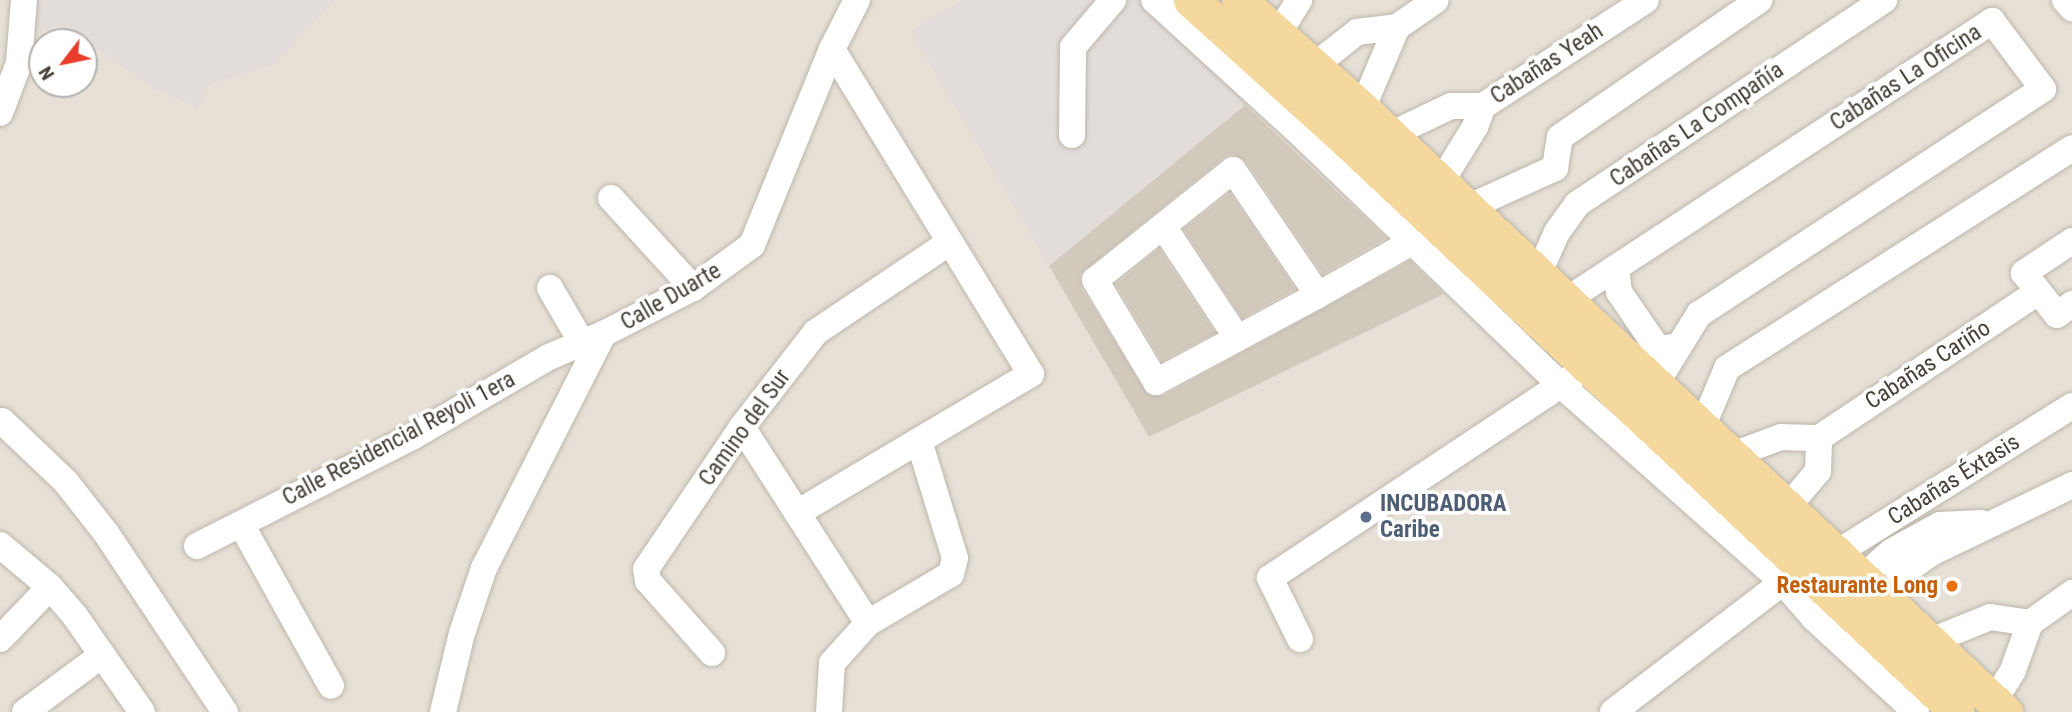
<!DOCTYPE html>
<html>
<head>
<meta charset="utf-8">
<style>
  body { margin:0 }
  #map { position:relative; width:2072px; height:712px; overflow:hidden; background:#f2eee8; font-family:"Roboto Condensed",sans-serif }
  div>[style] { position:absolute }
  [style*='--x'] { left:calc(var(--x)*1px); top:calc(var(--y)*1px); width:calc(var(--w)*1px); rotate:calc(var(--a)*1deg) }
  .residential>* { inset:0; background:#e6e0d6 }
  .industrial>* { inset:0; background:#e2ddd9 }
  .building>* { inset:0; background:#d3cabe }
  .roads { filter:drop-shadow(0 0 2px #bdb6ab) drop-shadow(0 0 2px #bdb6ab) }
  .minor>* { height:26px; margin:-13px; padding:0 13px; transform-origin:13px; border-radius:13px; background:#fff }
  .major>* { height:35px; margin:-17.5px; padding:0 17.5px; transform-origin:17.5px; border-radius:17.5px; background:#f5d89d }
  .dots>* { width:19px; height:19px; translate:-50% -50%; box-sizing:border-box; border:4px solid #fff; border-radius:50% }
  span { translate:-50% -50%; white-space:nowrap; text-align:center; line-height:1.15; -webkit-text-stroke:7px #fff; paint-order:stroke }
  .street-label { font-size:23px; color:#453f37 }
  .service-label { font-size:23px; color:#4e5e75; font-weight:700 }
  .left { translate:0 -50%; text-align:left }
  .food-label { font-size:23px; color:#c56008; font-weight:700 }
  .right { translate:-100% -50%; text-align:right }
  .north { position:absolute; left:28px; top:28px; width:70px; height:70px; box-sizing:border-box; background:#fff; border:2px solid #b5b2af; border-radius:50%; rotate:238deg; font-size:19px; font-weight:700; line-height:28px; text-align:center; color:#453f37 }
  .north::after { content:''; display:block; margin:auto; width:24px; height:32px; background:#e73d2a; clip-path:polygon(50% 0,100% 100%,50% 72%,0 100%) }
</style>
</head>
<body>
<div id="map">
  <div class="residential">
    <i style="clip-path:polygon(evenodd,0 0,2072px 0,2072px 712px,0 712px,0 0,42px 42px,84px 42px,84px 84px,42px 84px,42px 42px)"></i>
  </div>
  <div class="industrial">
    <i style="clip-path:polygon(30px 0,335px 0,275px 64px,209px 85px,198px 109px,151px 87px,86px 42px,32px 25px)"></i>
    <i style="clip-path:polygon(962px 0,1141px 0,1252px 100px,1049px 266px,910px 31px)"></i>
  </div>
  <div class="building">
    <i style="clip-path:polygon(1245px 105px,1386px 238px,1323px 274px,1246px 161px,1232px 154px,1223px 158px,1080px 274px,1081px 288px,1148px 395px,1163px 396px,1410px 261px,1444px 294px,1149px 437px,1049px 266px)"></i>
    <i style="clip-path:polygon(1230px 193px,1295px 289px,1242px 318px,1184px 229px)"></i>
    <i style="clip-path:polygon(1159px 249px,1215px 333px,1162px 361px,1116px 284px)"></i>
  </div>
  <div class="roads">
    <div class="minor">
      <i style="--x:1154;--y:0;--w:205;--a:42.4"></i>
      <i style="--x:1305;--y:138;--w:356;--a:44"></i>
      <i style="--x:1561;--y:385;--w:297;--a:41.6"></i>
      <i style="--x:1783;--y:582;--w:48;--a:49.3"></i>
      <i style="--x:1814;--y:618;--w:139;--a:42.7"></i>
      <i style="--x:2065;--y:0;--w:11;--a:49"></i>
      <i style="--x:1278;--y:34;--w:40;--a:-58"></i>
      <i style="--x:1314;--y:66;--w:55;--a:-38.3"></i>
      <i style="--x:1357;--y:32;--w:40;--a:-7.1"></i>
      <i style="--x:1397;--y:27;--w:47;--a:-34.7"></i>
      <i style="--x:1362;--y:109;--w:89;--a:-66.9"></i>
      <i style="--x:0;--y:113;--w:53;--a:-69.2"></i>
      <i style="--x:19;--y:63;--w:63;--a:-85.5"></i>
      <i style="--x:1072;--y:135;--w:88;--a:-89.3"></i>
      <i style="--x:1073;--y:47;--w:62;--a:-49.6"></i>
      <i style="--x:1390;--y:135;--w:68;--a:-25.4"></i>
      <i style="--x:1451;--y:106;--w:32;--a:0"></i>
      <i style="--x:1483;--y:106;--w:194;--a:-33"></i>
      <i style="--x:1441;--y:182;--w:65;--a:-58.3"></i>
      <i style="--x:1475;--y:127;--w:22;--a:-69"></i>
      <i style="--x:611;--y:198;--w:122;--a:47.7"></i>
      <i style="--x:1467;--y:208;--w:97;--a:-24.4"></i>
      <i style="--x:1555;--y:168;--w:31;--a:-81"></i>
      <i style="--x:1560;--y:137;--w:242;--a:-34.5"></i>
      <i style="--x:1163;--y:226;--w:134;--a:56.5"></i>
      <i style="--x:2072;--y:241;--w:58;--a:146.3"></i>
      <i style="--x:2024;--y:273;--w:53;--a:51.8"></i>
      <i style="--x:2057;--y:315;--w:19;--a:-36"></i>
      <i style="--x:1616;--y:268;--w:24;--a:83"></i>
      <i style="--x:1619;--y:292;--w:69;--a:55.6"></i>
      <i style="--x:1658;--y:349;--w:17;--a:-7"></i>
      <i style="--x:1538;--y:275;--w:47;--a:-66.2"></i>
      <i style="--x:1557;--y:232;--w:34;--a:-54"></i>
      <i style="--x:1577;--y:204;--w:369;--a:-33.6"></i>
      <i style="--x:550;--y:288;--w:64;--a:59.8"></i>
      <i style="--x:1318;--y:295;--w:151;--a:-124.2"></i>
      <i style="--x:1233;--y:170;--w:176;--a:141.4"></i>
      <i style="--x:1095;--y:280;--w:119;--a:59.1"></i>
      <i style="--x:1156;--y:382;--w:184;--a:-28.2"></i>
      <i style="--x:1318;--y:295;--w:126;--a:-29.4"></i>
      <i style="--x:1565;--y:301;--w:511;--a:-33.25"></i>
      <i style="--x:1992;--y:21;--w:85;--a:53.1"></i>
      <i style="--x:2043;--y:89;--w:411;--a:146.8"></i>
      <i style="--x:1699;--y:314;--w:86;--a:121.7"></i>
      <i style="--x:2;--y:421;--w:88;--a:43.6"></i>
      <i style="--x:66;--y:482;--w:65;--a:51.9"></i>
      <i style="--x:106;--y:533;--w:215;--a:56.4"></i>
      <i style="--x:742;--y:427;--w:233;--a:57.3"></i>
      <i style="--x:1701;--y:430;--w:67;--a:-67.2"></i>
      <i style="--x:1727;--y:368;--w:409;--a:-32.5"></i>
      <i style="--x:1730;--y:456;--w:54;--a:-20.4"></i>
      <i style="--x:1781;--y:437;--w:38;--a:2"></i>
      <i style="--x:1819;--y:438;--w:263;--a:-33.7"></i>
      <i style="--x:1786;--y:509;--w:50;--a:-49.9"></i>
      <i style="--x:1818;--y:471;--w:33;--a:-88"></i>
      <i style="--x:797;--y:513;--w:272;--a:-30.7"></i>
      <i style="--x:1031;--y:374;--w:381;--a:-121.5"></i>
      <i style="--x:241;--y:524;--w:185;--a:60.9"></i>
      <i style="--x:0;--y:545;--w:65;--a:40"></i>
      <i style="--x:50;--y:587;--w:38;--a:49"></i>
      <i style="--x:75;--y:616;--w:117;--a:55.1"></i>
      <i style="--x:197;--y:546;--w:241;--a:-26.9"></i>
      <i style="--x:412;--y:437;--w:159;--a:-30.3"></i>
      <i style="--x:549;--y:357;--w:59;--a:-23.1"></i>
      <i style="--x:1835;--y:554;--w:279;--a:-32"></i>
      <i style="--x:1862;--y:578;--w:39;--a:-42"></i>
      <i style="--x:1891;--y:552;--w:56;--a:-28.9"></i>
      <i style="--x:1940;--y:525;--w:41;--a:-2.8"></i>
      <i style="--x:1888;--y:601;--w:29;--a:-65"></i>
      <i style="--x:1900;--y:575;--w:38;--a:-35"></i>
      <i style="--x:1931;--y:553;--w:157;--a:-25.7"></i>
      <i style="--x:0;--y:639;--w:72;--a:-46.1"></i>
      <i style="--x:1300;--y:639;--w:68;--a:-116.2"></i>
      <i style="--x:1270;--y:578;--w:364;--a:-33.6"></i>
      <i style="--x:1931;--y:641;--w:64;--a:-22.1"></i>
      <i style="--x:1990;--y:617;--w:40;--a:8.5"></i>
      <i style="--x:712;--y:653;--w:96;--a:-131.6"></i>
      <i style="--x:648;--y:581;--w:12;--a:-99"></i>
      <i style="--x:646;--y:569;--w:171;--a:-55.9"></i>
      <i style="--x:742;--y:427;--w:120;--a:-52.1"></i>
      <i style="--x:816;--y:332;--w:161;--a:-33.9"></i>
      <i style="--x:1994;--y:701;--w:36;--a:-58"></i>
      <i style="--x:2013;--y:670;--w:50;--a:-70.1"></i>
      <i style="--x:2030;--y:623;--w:52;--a:-35.5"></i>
      <i style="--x:25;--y:712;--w:96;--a:-36.5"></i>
      <i style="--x:443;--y:712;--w:81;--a:-76.5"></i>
      <i style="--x:462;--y:633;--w:69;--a:-71.3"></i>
      <i style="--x:484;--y:568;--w:263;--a:-63"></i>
      <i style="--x:603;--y:334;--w:101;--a:-27.1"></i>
      <i style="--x:693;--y:288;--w:73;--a:-36.1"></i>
      <i style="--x:752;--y:245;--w:212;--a:-67.8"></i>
      <i style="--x:832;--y:49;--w:55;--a:-63"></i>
      <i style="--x:829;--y:712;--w:49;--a:-86.5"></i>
      <i style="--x:832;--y:663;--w:54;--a:-48"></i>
      <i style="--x:868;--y:623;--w:96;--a:-30.6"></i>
      <i style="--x:951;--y:574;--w:16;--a:-76"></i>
      <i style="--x:955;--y:558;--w:122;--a:-107.1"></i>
      <i style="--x:1613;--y:712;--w:229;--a:-37.4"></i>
    </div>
    <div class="major">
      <i style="--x:1191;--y:0;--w:200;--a:42"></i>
      <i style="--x:1340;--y:134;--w:845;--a:43.13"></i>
      <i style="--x:1239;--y:0;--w:164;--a:41.5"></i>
      <i style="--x:1362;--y:109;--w:882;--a:43.16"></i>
    </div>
  </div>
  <div class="dots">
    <i style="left:1366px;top:517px;background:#5c6f8a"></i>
    <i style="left:1952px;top:586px;background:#e8710a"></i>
  </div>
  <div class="street-label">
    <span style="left:1547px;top:64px;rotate:-33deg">Cabañas Yeah</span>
    <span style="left:1906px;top:78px;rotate:-33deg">Cabañas La Oficina</span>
    <span style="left:1697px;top:125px;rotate:-34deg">Cabañas La Compañía</span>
    <span style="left:671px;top:297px;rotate:-30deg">Calle Duarte</span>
    <span style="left:1928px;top:365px;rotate:-33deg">Cabañas Cariño</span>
    <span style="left:745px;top:428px;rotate:-54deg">Camino del Sur</span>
    <span style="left:399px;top:439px;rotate:-28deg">Calle Residencial Reyoli 1era</span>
    <span style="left:1954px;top:480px;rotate:-32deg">Cabañas Éxtasis</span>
  </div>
  <div class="service-label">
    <span class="left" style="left:1380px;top:517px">INCUBADORA<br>Caribe</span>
  </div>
  <div class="food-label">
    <span class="right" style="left:1938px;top:586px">Restaurante Long</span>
  </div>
  <div class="north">N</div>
</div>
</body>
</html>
